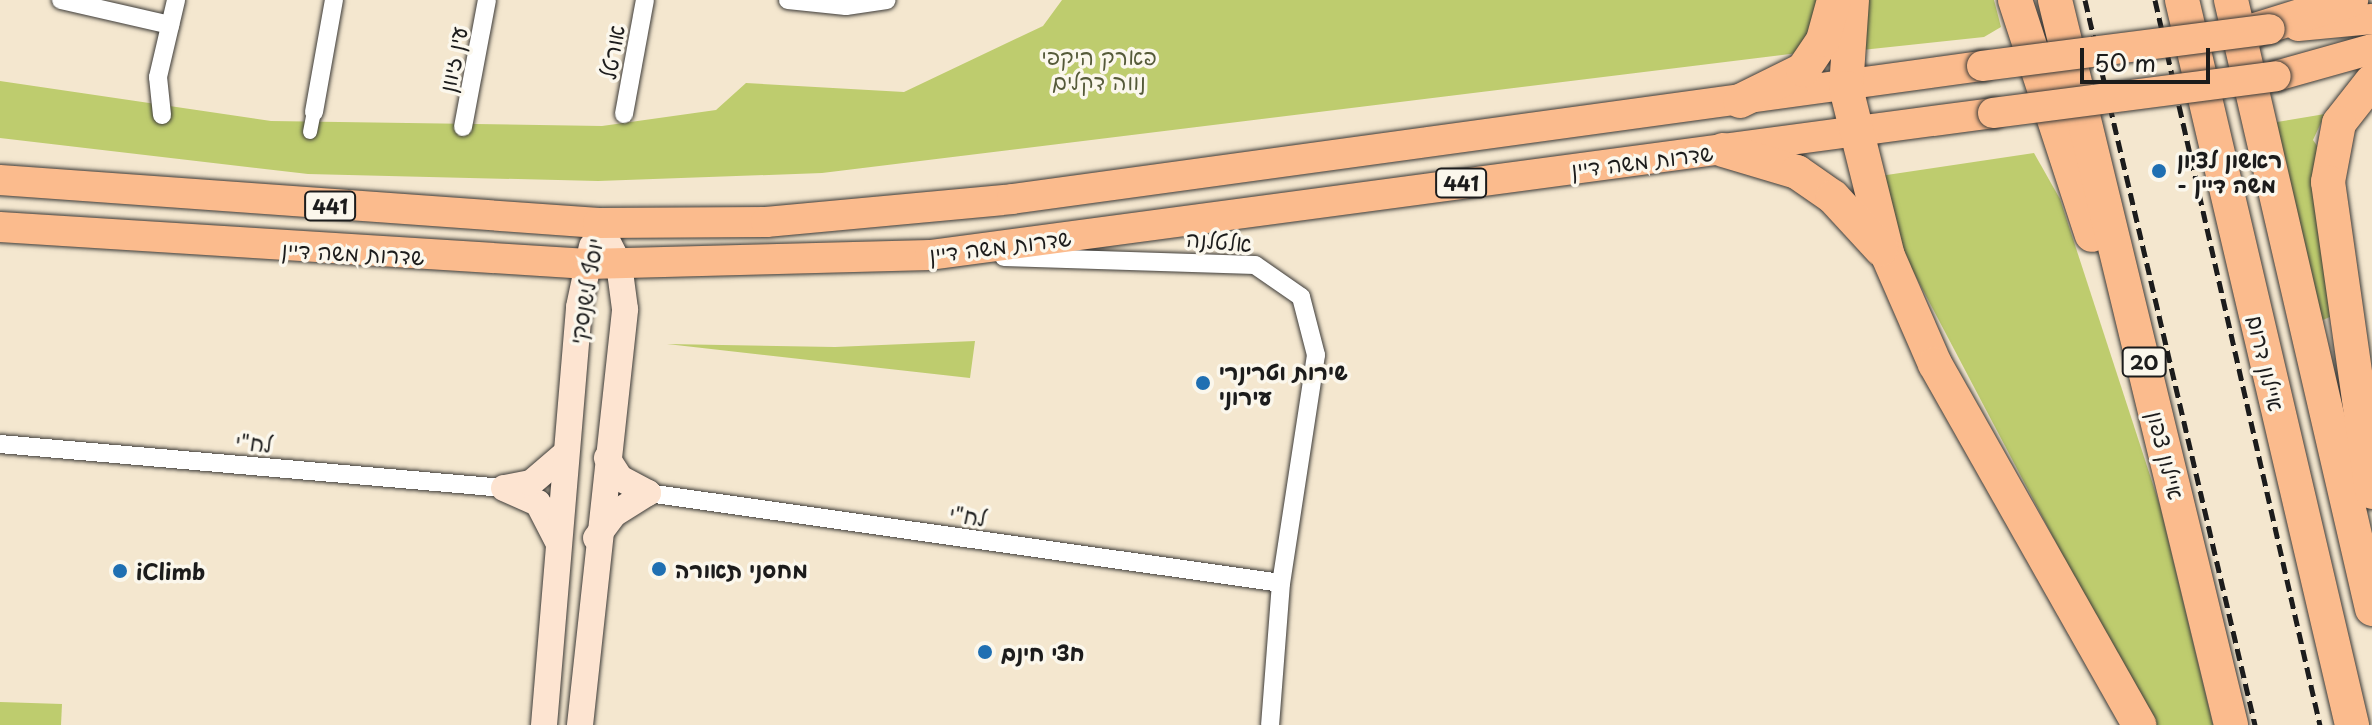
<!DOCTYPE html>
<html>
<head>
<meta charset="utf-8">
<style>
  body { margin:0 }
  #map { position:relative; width:2372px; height:725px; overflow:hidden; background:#f4e7cf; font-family:"Playpen Sans","Playpen Sans Hebrew",sans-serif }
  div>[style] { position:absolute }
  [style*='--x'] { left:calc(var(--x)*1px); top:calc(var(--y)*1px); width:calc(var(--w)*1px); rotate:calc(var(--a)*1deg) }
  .green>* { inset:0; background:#becc6e }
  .roads { filter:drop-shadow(0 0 2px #3c3a37) drop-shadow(0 0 2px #3c3a37) }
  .pedestrian>* { height:14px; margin:-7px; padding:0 7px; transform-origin:7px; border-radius:7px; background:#fff }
  .minor>* { height:18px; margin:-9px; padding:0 9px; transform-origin:9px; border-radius:9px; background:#fff }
  .secondary>* { height:26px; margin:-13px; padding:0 13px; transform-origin:13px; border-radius:13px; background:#fde4d1 }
  .primary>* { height:30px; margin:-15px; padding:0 15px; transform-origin:15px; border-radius:15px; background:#fbbb8d }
  .motorway>* { height:34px; margin:-17px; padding:0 17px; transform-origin:17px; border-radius:17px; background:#fbbb8d }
  .rail>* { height:5px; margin-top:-2.5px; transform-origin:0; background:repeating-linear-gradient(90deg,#1c1c1c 0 12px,transparent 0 18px) }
  .bridges { filter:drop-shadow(0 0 2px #3c3a37) drop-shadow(0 0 2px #3c3a37) }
  .primary-bridge>* { height:30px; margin:-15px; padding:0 15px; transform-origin:15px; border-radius:15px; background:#fbbb8d }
  .dots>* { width:22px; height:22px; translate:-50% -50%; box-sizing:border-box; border:4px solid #fbf7ec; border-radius:50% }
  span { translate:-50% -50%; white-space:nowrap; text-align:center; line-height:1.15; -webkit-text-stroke:7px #fbf7ec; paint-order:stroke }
  .shield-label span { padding:2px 6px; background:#fbf7ec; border:2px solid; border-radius:6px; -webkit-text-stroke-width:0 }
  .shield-label { font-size:20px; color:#1c1c1c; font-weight:700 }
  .street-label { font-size:22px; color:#1c1c1c }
  .park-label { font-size:22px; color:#555a39 }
  .poi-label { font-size:22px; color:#1c1c1c; font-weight:700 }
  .left { translate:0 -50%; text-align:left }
  .scale { position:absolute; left:2080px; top:48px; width:130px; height:36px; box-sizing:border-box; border:4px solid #1c1c1c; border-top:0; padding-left:10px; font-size:24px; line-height:28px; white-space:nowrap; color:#1c1c1c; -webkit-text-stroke:6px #fbf7ec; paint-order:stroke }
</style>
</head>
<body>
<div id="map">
  <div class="green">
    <i style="clip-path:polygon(1062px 0,1819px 0,1817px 25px,1798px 53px,822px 173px,598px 181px,308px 174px,0 138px,0 81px,271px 121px,602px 126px,716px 110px,746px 83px,904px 92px,1043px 26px)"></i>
    <i style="clip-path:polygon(1867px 0,1994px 0,2001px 27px,1984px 37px,1862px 50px)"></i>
    <i style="clip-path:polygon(2325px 114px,2313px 140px,2320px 150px,2332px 316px,2316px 323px,2277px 122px)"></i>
    <i style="clip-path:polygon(2034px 153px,2060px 199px,2160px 506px,2213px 725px,2152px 725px,1895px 237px,1880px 176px)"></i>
    <i style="clip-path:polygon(975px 341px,970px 378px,667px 344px,835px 347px)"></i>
    <i style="clip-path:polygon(0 702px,62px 704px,61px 725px,0 725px)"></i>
  </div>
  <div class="roads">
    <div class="pedestrian">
      <i style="--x:310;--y:132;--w:20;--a:-79"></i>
    </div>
    <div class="minor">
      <i style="--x:61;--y:0;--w:112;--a:12.9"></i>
      <i style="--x:788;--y:0;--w:58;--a:5.9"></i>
      <i style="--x:846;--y:6;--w:41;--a:-8.3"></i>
      <i style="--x:314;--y:112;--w:114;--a:-79.9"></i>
      <i style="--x:624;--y:114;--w:116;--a:-79.6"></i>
      <i style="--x:162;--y:115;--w:38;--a:-96"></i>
      <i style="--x:158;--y:77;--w:79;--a:-76.8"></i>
      <i style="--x:463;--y:127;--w:129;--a:-79.3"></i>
      <i style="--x:1004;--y:257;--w:251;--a:1.8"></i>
      <i style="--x:1255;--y:265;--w:56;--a:34.8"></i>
      <i style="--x:1301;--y:297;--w:60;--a:75.5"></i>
      <i style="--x:1316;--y:355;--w:231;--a:98.7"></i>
      <i style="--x:1281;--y:583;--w:142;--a:94.4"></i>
      <i style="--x:0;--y:444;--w:506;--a:4.99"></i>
      <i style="--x:648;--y:493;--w:639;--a:8.09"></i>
    </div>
    <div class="secondary">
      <i style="--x:504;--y:488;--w:37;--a:24"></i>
      <i style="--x:538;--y:503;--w:42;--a:62.8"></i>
      <i style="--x:505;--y:488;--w:26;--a:-11"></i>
      <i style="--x:531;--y:483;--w:46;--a:-40.6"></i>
      <i style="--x:596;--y:538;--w:30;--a:-53"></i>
      <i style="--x:614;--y:514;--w:40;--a:-32"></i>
      <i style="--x:648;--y:493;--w:32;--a:-152"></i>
      <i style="--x:620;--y:478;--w:24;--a:-123"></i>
      <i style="--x:544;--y:725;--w:419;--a:-85.2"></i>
      <i style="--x:579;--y:307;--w:62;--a:-78"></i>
      <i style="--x:580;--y:725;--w:418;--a:-83.8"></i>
      <i style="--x:625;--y:309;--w:45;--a:-97.6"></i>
      <i style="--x:619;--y:264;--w:46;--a:-117.1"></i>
    </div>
    <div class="primary">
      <i style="--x:2298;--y:26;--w:74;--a:-5.4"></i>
      <i style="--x:2276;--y:76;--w:100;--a:-15.7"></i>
      <i style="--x:0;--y:180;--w:600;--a:4.11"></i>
      <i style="--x:598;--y:223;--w:168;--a:-0.3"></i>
      <i style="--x:766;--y:222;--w:247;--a:-5.3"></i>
      <i style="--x:1012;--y:199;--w:979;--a:-7.81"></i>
      <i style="--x:0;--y:227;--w:589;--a:3.6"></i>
      <i style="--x:588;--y:264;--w:342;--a:-1.5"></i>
      <i style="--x:930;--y:255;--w:1072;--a:-7.61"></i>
    </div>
    <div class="motorway">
      <i style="--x:1852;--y:0;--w:88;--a:93.9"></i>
      <i style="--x:1846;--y:88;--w:173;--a:76"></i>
      <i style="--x:1888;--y:256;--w:118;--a:66.5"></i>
      <i style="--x:1935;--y:364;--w:415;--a:60.5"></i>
      <i style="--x:2015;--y:0;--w:247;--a:71.9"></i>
      <i style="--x:2055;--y:0;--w:746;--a:76.35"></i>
      <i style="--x:2182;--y:0;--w:745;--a:76.8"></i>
      <i style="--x:2231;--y:0;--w:625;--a:76.96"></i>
      <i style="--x:2252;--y:31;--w:104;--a:-17.4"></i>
      <i style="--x:2372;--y:81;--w:53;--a:128.2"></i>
      <i style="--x:2339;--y:123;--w:60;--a:100.6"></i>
      <i style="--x:2328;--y:182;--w:313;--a:81.9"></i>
      <i style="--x:1740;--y:101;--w:70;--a:-26.2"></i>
      <i style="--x:1803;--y:70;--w:36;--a:-56"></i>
      <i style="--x:1823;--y:40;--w:41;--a:-74.6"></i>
      <i style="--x:1723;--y:150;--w:77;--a:16.6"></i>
      <i style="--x:1797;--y:172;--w:44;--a:34.8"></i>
      <i style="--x:1833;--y:197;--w:71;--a:47.3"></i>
    </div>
  </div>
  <div class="rail">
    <i style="--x:2085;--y:0;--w:745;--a:76.8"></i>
    <i style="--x:2155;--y:0;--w:744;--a:77.18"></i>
  </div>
  <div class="bridges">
    <div class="primary-bridge">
      <i style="--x:1982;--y:66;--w:290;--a:-7.3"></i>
      <i style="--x:1993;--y:113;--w:285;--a:-7.4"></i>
    </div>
  </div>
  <div class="dots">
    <i style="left:2159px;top:171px;background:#1f6fb2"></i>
    <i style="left:1203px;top:383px;background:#1f6fb2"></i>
    <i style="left:659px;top:569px;background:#1f6fb2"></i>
    <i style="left:120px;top:571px;background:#1f6fb2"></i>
    <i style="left:985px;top:652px;background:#1f6fb2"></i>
  </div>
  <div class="shield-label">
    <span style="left:1461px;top:183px">441</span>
    <span style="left:330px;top:206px">441</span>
    <span style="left:2144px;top:362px">20</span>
  </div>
  <div class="street-label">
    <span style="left:611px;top:52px;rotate:-80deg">אורטל</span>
    <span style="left:452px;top:59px;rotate:-79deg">עין זיוון</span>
    <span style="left:1642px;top:160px;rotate:-7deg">שדרות משה דיין</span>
    <span style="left:1219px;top:240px;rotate:5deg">אלטלנה</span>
    <span style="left:1000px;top:245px;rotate:-7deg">שדרות משה דיין</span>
    <span style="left:353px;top:252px;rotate:3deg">שדרות משה דיין</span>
    <span style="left:585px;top:291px;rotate:-80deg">יוסף לישנסקי</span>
    <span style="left:2267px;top:363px;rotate:77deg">איילון דרום</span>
    <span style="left:254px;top:442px;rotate:5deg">לח"י</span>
    <span style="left:2167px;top:455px;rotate:76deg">איילון צפון</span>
    <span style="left:968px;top:515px;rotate:8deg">לח"י</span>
  </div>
  <div class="park-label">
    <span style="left:1099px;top:68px">פארק היקפי<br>נווה דקלים</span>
  </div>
  <div class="poi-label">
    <span class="left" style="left:2177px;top:171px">ראשון לציון<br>- משה דיין</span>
    <span class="left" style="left:1219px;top:383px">שירות וטרינרי<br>עירוני</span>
    <span class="left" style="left:675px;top:569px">מחסני תאורה</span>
    <span class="left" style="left:136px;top:571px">iClimb</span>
    <span class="left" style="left:1001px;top:652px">חצי חינם</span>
  </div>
  <div class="scale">50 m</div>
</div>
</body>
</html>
